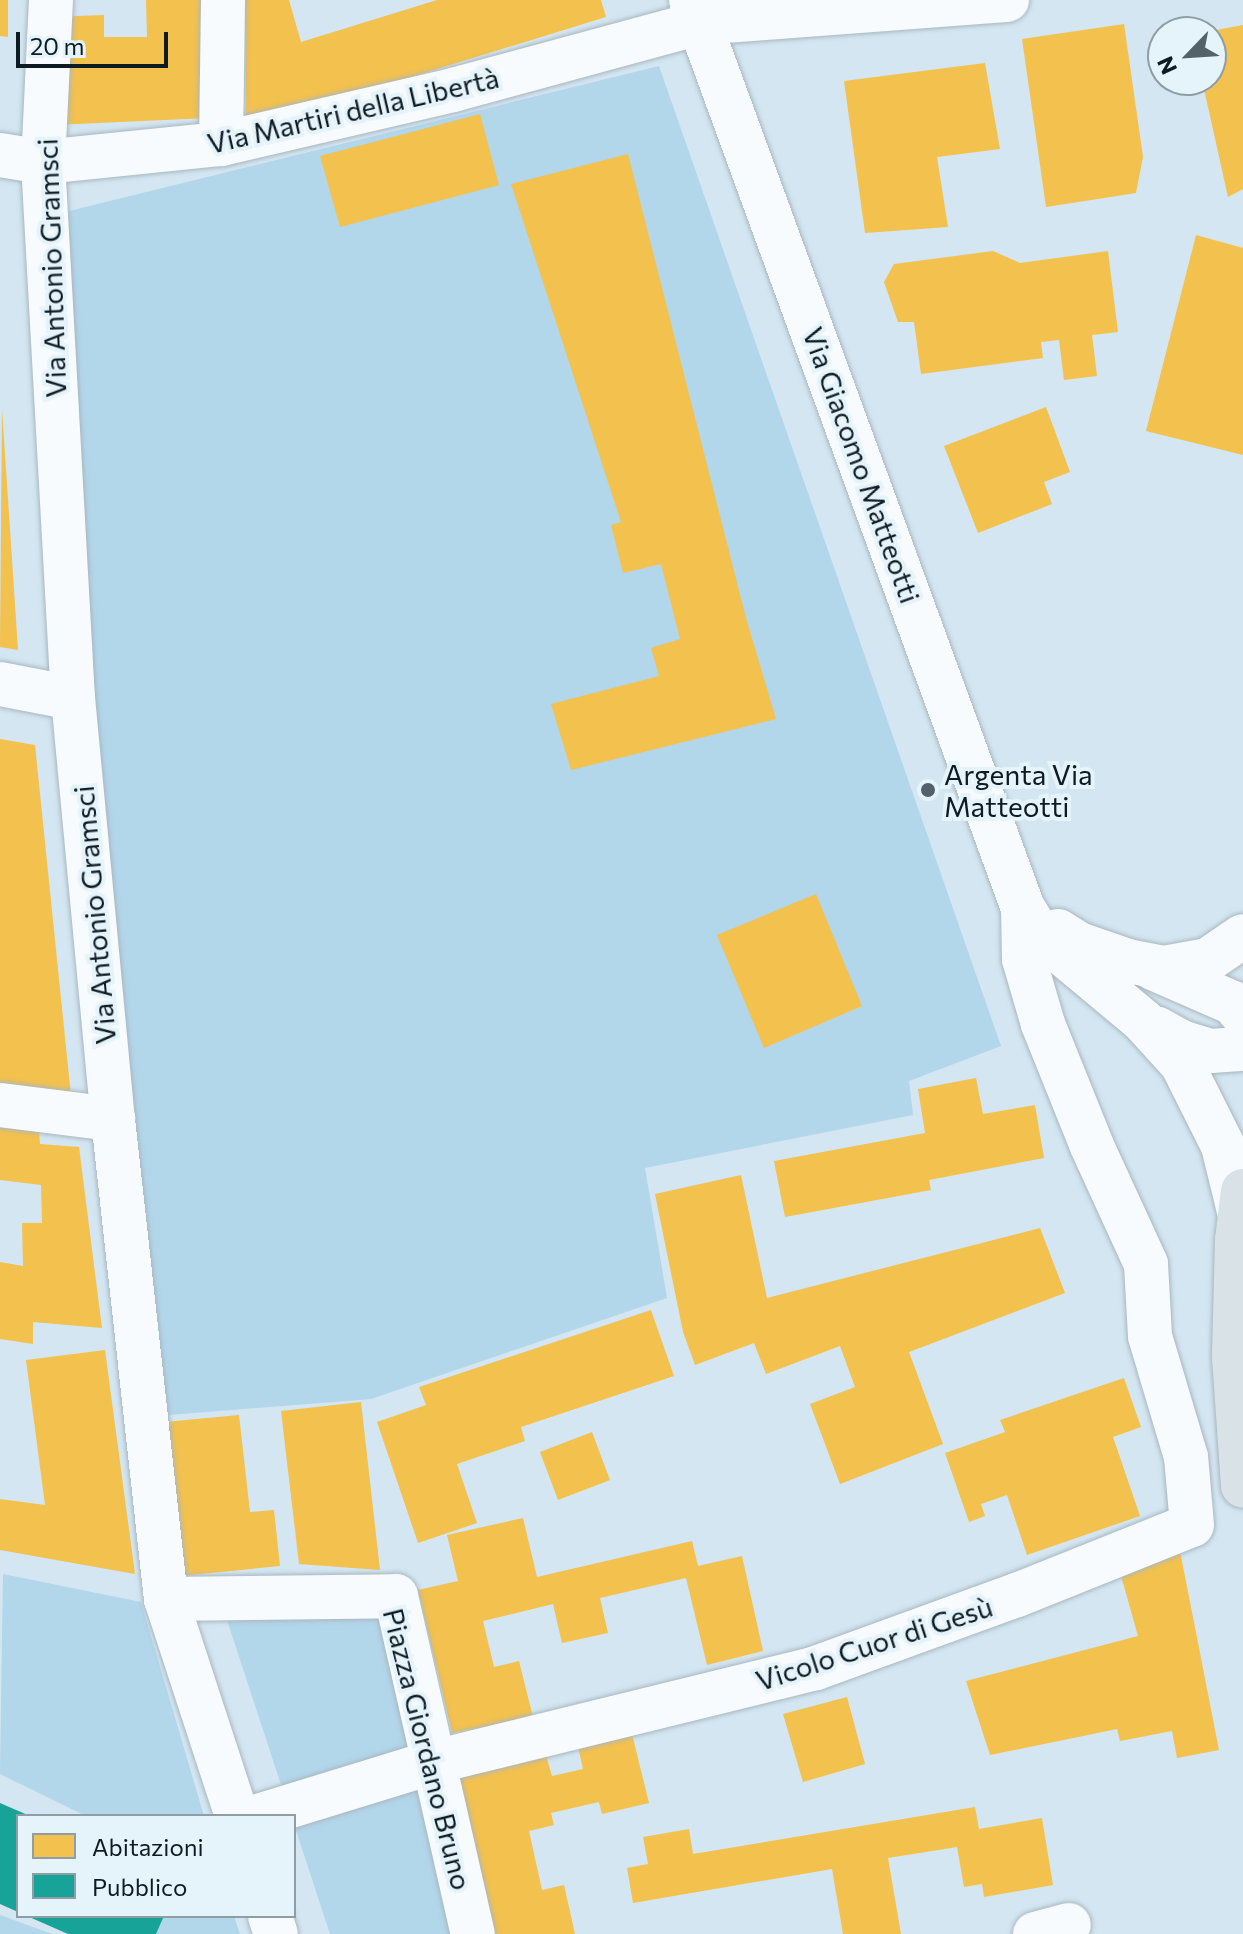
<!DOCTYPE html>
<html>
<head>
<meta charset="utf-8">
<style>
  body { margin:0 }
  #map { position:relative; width:1243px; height:1934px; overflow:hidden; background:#d3e6f1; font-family:Commissioner,sans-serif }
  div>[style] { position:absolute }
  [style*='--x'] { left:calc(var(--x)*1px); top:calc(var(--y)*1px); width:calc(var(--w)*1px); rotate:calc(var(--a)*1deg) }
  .green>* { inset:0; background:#b2d6ea }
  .homes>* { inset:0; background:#f2c14e }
  .public>* { inset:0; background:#17a398 }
  .roads { filter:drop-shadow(0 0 2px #a9b7c0) drop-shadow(0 0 2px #a9b7c0) }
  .minor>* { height:44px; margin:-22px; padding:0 22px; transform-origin:22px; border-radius:22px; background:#f8fbfd }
  .major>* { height:44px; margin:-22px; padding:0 22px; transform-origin:22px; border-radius:22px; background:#d8e2e7 }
  .dots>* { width:22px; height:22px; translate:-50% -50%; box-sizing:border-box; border:4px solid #e5f3fb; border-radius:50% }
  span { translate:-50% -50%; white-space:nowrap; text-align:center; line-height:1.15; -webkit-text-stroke:8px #e5f3fb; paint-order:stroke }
  .street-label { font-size:28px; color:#0e1b22 }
  .poi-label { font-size:28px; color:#0e1b22 }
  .left { translate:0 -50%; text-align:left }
  .legend { position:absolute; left:16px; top:1814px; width:280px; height:104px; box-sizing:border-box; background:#e5f3fb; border:2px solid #8f9da4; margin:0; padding:10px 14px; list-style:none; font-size:24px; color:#0e1b22 }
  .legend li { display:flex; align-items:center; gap:16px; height:40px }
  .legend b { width:40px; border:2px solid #8f9da4 }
  .north { position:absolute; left:1147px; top:16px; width:80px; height:80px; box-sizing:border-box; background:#e5f3fb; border:2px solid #8f9da4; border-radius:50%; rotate:245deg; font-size:22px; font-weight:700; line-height:32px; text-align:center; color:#0e1b22 }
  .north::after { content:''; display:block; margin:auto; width:28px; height:36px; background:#53626a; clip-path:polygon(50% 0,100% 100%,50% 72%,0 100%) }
  .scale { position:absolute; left:16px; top:32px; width:152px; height:36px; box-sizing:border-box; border:4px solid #0e1b22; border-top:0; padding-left:10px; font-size:24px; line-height:28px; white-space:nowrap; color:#0e1b22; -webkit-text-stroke:6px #e5f3fb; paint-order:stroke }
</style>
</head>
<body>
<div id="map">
  <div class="green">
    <i style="clip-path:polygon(659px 66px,1001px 1046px,909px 1081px,913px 1115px,645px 1168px,667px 1298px,371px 1399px,156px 1416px,91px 700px,61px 213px)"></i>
    <i style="clip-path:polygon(3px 1574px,141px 1602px,204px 1816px,86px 1816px,0 1774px)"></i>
    <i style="clip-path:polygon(384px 1618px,458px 1934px,330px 1934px,227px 1620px)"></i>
    <i style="clip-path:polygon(0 1915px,52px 1934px,0 1934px)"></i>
    <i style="clip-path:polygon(164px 1916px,234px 1916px,240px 1934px,156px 1934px)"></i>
  </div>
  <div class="homes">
    <i style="clip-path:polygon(0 0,8px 0,8px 37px,0 36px)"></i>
    <i style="clip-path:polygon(146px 0,204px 0,208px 118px,54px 125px,50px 17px,104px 15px,104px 37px,147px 37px)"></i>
    <i style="clip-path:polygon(245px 0,289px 0,301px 42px,437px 0,601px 0,606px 17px,246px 128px)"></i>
    <i style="clip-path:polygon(1124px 24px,1143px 157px,1136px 193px,1046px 207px,1022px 39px)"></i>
    <i style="clip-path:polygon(1243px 25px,1243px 189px,1228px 197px,1202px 80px,1211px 80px,1211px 31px)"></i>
    <i style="clip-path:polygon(985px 63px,1000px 149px,937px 157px,948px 227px,865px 233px,844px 81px)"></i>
    <i style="clip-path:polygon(480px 114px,499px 185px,340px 227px,320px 156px)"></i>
    <i style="clip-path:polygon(628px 154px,746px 618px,776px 719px,571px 770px,551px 704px,659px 676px,651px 648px,680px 639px,661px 564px,623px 573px,611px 525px,621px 522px,511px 184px)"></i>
    <i style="clip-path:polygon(1196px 235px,1243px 248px,1243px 455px,1146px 431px)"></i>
    <i style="clip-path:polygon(993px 251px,1020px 263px,1108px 251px,1118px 332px,1092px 335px,1097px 376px,1064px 380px,1059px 340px,1041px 342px,1043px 358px,921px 374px,914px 322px,898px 322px,884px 282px,894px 264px)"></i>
    <i style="clip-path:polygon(1046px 407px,1070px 472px,1044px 482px,1052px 504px,978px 533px,944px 446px)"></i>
    <i style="clip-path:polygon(2px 409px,18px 650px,0 647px)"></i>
    <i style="clip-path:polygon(0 739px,35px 745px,71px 1096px,0 1085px)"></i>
    <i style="clip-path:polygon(816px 894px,862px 1006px,764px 1048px,717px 935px)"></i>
    <i style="clip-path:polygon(976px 1078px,983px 1114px,1035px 1105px,1044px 1158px,929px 1180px,931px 1190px,785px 1217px,774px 1161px,925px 1133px,918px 1089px)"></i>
    <i style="clip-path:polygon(0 1125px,39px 1130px,40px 1144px,79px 1147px,102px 1328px,33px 1322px,33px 1344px,0 1339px,0 1262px,23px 1266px,22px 1223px,42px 1223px,41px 1185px,0 1180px)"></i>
    <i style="clip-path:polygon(741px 1175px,767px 1298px,1040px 1228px,1065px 1293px,909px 1352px,943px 1444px,840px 1484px,810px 1404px,855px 1387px,840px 1346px,766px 1374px,754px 1343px,695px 1365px,683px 1332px,655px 1194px)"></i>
    <i style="clip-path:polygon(651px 1310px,674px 1376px,521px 1427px,525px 1441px,457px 1464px,477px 1523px,418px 1543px,377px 1422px,426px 1405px,419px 1387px)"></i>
    <i style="clip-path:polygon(105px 1350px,135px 1574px,0 1550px,0 1499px,45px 1505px,26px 1360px)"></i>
    <i style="clip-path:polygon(1124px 1378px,1141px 1427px,1113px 1437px,1140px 1516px,1027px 1555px,1007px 1495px,981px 1504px,985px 1516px,969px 1522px,945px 1453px,1005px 1432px,1000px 1420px)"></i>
    <i style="clip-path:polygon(361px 1402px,380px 1570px,299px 1564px,281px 1411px)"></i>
    <i style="clip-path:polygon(239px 1415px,250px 1512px,274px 1510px,280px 1566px,180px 1576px,165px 1422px)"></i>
    <i style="clip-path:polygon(592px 1432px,610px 1480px,558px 1500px,540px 1452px)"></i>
    <i style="clip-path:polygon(523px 1518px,537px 1577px,692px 1541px,698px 1566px,742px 1556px,763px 1651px,707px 1665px,686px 1578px,600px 1598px,608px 1633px,562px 1643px,553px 1604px,483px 1621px,494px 1667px,519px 1661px,533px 1717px,452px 1733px,418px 1590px,458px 1581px,447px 1535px)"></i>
    <i style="clip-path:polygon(1180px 1551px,1219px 1750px,1177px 1758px,1172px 1731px,1120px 1741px,1117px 1729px,990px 1755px,966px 1681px,1138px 1636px,1120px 1572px)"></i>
    <i style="clip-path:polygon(847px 1697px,865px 1764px,803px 1782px,783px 1714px)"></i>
    <i style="clip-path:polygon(631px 1730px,649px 1803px,602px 1814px,599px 1802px,551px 1813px,554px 1825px,529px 1831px,542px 1890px,564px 1885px,575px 1934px,485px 1934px,449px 1775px,544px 1749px,552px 1776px,583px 1769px,577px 1742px)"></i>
    <i style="clip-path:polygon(975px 1807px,979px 1829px,1042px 1818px,1053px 1885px,984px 1897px,982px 1884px,964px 1887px,957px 1847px,888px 1858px,901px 1934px,843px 1934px,832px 1869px,633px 1903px,627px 1868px,648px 1864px,643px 1837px,689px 1829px,693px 1854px)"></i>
  </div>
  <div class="public">
    <i style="clip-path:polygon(0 1803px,30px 1816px,18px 1816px,18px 1912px,0 1904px)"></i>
    <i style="clip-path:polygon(27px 1916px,164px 1916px,156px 1934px,68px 1934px)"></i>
  </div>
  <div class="roads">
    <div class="minor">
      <i style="--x:51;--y:0;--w:162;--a:92.8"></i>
      <i style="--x:43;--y:162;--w:537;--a:86.8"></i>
      <i style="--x:73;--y:698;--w:423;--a:84.6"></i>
      <i style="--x:113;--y:1119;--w:483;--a:83.7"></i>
      <i style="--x:166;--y:1599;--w:228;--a:71.9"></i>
      <i style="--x:691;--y:0;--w:967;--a:69.92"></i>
      <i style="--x:1023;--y:908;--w:31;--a:58"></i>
      <i style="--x:1039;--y:934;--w:136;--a:39.9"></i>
      <i style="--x:1143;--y:1021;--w:58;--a:47.8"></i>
      <i style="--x:1182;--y:1064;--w:92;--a:63.4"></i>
      <i style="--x:1223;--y:1146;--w:71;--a:76.2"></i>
      <i style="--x:221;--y:144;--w:144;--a:-89.2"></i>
      <i style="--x:0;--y:155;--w:44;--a:9.2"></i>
      <i style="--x:43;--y:162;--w:179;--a:-5.8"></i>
      <i style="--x:221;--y:144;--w:238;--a:-13.1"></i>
      <i style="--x:453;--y:90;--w:256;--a:-15.2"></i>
      <i style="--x:700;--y:23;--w:308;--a:-4.3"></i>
      <i style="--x:0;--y:684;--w:74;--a:10.9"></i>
      <i style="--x:1058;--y:931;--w:25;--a:32"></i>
      <i style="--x:1079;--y:944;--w:52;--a:19.1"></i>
      <i style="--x:1128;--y:961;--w:37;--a:11"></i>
      <i style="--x:1164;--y:968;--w:45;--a:-10.3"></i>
      <i style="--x:1208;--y:960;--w:42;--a:-34.4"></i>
      <i style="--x:1153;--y:968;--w:87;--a:23.6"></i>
      <i style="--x:1233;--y:1003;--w:16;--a:50"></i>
      <i style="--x:1156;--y:1028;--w:29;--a:29"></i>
      <i style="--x:1181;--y:1042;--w:31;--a:17"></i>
      <i style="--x:1211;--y:1051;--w:32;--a:-4"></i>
      <i style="--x:0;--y:1105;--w:114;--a:7.1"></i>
      <i style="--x:166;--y:1599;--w:230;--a:-0.7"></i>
      <i style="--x:396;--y:1596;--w:347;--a:77.2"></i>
      <i style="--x:258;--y:1816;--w:184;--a:-17.1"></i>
      <i style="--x:434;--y:1762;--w:393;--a:-13.8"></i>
      <i style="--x:816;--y:1668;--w:214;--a:-20"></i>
      <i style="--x:1017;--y:1595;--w:188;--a:-21.8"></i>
      <i style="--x:1192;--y:1525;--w:68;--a:-95"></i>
      <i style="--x:1186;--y:1457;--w:126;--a:-106.6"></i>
      <i style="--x:1150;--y:1336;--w:72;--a:-93.2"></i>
      <i style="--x:1146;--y:1264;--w:130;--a:-114.6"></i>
      <i style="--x:1092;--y:1146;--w:131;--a:-111.9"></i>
      <i style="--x:1043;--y:1024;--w:68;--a:-106.3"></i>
      <i style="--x:1024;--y:959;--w:51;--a:-91.1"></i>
      <i style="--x:270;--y:1916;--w:19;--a:72"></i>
      <i style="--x:1035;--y:1934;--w:35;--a:-15"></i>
    </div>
    <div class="major">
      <i style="--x:1243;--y:1191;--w:49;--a:97"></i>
      <i style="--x:1237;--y:1240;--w:117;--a:91.5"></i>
      <i style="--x:1234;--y:1357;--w:129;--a:86"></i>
    </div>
  </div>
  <div class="dots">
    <i style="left:928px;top:790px;background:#53626a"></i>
  </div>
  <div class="street-label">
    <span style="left:353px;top:110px;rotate:-13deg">Via Martiri della Libertà</span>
    <span style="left:51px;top:268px;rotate:-92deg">Via Antonio Gramsci</span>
    <span style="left:862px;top:465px;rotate:70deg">Via Giacomo Matteotti</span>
    <span style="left:94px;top:915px;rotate:-95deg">Via Antonio Gramsci</span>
    <span style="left:874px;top:1643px;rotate:-18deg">Vicolo Cuor di Gesù</span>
    <span style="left:428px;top:1749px;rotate:76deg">Piazza Giordano Bruno</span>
  </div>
  <div class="poi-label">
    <span class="left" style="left:944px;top:790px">Argenta Via<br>Matteotti</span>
  </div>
  <ul class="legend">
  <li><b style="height:22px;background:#f2c14e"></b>Abitazioni</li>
  <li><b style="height:22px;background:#17a398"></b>Pubblico</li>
  </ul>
  <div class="north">N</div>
  <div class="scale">20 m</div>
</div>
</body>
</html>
